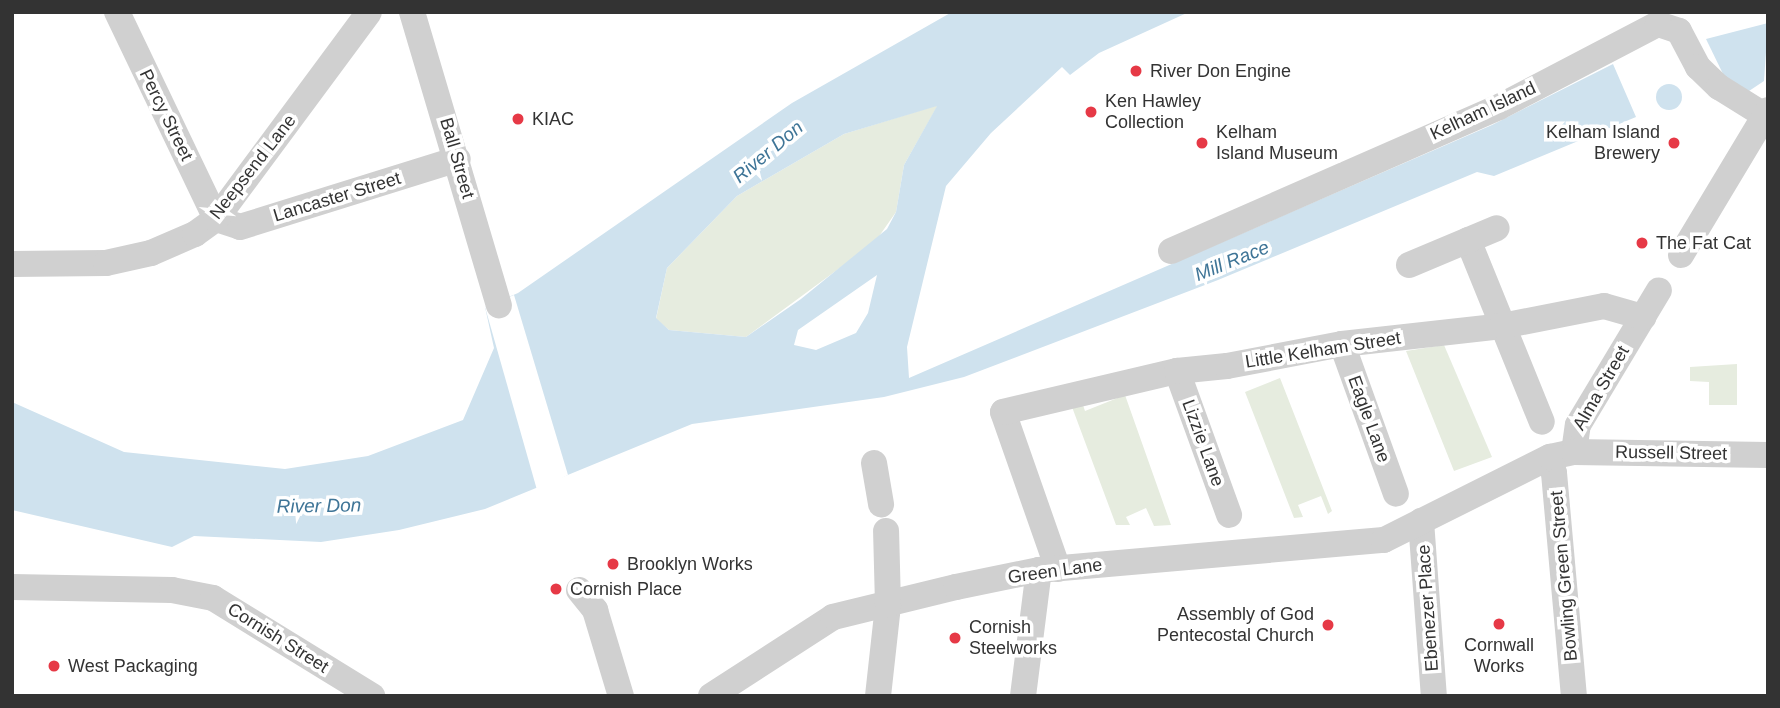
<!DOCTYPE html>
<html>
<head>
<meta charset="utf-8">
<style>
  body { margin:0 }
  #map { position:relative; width:1780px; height:708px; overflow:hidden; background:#fff; font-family:Helvetica,sans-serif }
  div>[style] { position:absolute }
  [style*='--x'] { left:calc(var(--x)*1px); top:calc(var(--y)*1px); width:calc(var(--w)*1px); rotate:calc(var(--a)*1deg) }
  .green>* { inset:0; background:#e6ecdf }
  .water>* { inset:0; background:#cfe2ee }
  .round { border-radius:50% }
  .pier>* { inset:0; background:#fff }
  .street>* { height:26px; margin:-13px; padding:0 13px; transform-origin:13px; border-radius:13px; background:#d0d0d0 }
  .dots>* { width:19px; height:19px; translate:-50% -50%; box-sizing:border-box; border:4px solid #fff; border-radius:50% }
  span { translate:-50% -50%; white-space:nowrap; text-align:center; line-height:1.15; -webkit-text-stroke:7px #fff; paint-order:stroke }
  .poi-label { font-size:18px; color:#333 }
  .left { translate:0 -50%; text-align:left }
  .right { translate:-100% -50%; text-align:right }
  .street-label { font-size:18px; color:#333 }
  .water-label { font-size:19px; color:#3f7597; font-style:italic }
  .frame { position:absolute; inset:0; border:14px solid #333; pointer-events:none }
</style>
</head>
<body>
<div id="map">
  <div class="green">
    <i style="clip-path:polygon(938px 105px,904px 165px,896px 212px,875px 242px,746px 337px,669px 330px,656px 319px,667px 268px,737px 196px,844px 134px)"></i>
    <i style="clip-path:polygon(1444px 345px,1492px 457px,1454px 471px,1406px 351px)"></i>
    <i style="clip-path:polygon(1737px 364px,1737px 405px,1709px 405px,1709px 382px,1690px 381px,1690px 367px)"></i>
    <i style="clip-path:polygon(1280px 378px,1332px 511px,1328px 514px,1321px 496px,1298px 505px,1303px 517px,1294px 518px,1245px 392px)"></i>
    <i style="clip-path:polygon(1125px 395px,1171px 525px,1154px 526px,1146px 508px,1126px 517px,1130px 525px,1116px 525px,1072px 407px,1083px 405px,1085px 411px)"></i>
  </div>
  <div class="water">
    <i style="clip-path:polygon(evenodd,952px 12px,1189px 12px,1099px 53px,1070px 75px,1062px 67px,991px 133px,946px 186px,907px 347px,909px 378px,1492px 125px,1613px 64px,1636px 117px,1494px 176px,1477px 172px,1218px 280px,964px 377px,884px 397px,692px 424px,485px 509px,399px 530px,321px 542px,194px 536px,172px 547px,12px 510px,12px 402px,124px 452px,285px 469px,368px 456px,463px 420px,494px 348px,485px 307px,518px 293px,792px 103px,952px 12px,937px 106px,904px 165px,896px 212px,887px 229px,801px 299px,746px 337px,669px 330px,656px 318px,667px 268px,737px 196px,844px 134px,937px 106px,952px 12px,877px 275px,868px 313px,856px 333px,816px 350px,794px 345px,798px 330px,877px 275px)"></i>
    <i style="clip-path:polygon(1768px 23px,1764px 81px,1749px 91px,1725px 78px,1706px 39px)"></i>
    <i class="round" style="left:1656px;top:84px;width:26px;height:26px"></i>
  </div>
  <div class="pier">
    <i style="clip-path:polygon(514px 295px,568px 475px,537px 490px,485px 307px)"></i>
  </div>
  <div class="street">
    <i style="--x:117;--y:12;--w:229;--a:64.4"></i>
    <i style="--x:412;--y:12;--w:306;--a:73.5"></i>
    <i style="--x:216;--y:219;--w:25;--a:18"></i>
    <i style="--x:240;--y:227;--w:228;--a:-17.3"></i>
    <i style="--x:1468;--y:240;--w:196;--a:67.9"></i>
    <i style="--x:1171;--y:251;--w:358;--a:-23.7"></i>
    <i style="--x:1499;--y:107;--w:179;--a:-27.6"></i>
    <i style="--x:1658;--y:24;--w:22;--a:18"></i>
    <i style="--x:1679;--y:31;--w:41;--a:62.2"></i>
    <i style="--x:1698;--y:67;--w:29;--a:44"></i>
    <i style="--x:1719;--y:87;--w:53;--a:31.9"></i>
    <i style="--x:1681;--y:255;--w:169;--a:-59"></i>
    <i style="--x:12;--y:264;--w:94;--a:-0.6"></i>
    <i style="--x:106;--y:263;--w:46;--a:-12.5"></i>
    <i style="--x:151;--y:253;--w:48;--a:-23.4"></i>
    <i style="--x:195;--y:234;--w:26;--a:-36"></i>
    <i style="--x:216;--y:219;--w:257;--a:-53.5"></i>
    <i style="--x:1409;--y:265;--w:95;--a:-22.8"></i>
    <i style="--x:1342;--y:344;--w:159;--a:70.2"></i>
    <i style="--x:1177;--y:371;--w:153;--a:70.1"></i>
    <i style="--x:1574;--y:452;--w:27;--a:-82"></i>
    <i style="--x:1578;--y:425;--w:157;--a:-59"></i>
    <i style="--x:1548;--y:458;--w:16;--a:68"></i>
    <i style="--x:1554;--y:473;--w:224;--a:84.9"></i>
    <i style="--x:874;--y:463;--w:42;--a:80.3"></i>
    <i style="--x:1421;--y:521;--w:175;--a:85.8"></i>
    <i style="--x:1058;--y:569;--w:166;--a:-109.3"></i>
    <i style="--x:1003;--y:412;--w:179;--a:-13.3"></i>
    <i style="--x:1177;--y:371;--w:50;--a:-5.7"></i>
    <i style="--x:1227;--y:366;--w:117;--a:-10.8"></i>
    <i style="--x:1342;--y:344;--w:161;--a:-6.4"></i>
    <i style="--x:1502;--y:326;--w:104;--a:-11.1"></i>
    <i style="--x:1604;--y:306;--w:41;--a:15.8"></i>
    <i style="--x:12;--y:587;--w:160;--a:1.1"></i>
    <i style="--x:172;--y:590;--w:42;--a:11"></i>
    <i style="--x:213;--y:598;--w:187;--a:31.6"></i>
    <i style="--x:579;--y:590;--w:26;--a:51"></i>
    <i style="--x:595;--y:610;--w:90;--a:73.2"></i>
    <i style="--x:711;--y:696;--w:145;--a:-32.9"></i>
    <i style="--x:833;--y:617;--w:127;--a:-13.7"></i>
    <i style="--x:956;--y:587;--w:85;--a:-11.6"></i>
    <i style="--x:1039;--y:570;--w:346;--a:-5"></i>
    <i style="--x:1384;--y:540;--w:186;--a:-26.6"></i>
    <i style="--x:1550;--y:457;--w:25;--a:-12"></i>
    <i style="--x:1574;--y:452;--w:194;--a:0.9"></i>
    <i style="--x:878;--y:696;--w:92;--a:-83.7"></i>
    <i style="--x:888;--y:605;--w:74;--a:-91.5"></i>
    <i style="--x:1023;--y:696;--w:127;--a:-82.8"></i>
  </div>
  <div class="dots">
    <i style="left:1136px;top:71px;background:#e63946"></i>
    <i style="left:1091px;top:112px;background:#e63946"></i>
    <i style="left:518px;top:119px;background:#e63946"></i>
    <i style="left:1202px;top:143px;background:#e63946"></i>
    <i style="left:1674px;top:143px;background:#e63946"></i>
    <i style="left:1642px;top:243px;background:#e63946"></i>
    <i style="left:613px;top:564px;background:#e63946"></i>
    <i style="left:556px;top:589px;background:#e63946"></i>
    <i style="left:1499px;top:624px;background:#e63946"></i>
    <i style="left:1328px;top:625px;background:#e63946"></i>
    <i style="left:955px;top:638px;background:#e63946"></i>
    <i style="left:54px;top:666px;background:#e63946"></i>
  </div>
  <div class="poi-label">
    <span class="left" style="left:1150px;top:71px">River Don Engine</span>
    <span class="left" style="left:1105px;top:112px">Ken Hawley<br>Collection</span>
    <span class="left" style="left:532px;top:119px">KIAC</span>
    <span class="left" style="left:1216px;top:143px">Kelham<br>Island Museum</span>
    <span class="right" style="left:1660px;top:143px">Kelham Island<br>Brewery</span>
    <span class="left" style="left:1656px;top:243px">The Fat Cat</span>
    <span class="left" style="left:627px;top:564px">Brooklyn Works</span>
    <span class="left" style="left:570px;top:589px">Cornish Place</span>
    <span class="right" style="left:1314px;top:625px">Assembly of God<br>Pentecostal Church</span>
    <span class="left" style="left:969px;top:638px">Cornish<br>Steelworks</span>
    <span style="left:1499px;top:656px">Cornwall<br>Works</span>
    <span class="left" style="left:68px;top:666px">West Packaging</span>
  </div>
  <div class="street-label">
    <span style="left:1483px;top:111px;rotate:-25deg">Kelham Island</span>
    <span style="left:166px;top:115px;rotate:64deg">Percy Street</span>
    <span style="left:457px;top:158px;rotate:74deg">Ball Street</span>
    <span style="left:253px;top:167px;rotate:-52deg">Neepsend Lane</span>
    <span style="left:337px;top:197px;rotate:-17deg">Lancaster Street</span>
    <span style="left:1323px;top:350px;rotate:-9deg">Little Kelham Street</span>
    <span style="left:1601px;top:388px;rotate:-60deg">Alma Street</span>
    <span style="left:1369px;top:419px;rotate:70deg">Eagle Lane</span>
    <span style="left:1203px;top:443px;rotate:70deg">Lizzie Lane</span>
    <span style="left:1671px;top:453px;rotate:1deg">Russell Street</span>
    <span style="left:1055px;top:571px;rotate:-8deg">Green Lane</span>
    <span style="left:1564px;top:576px;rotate:-95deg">Bowling Green Street</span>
    <span style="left:1428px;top:608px;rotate:-94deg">Ebenezer Place</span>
    <span style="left:278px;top:638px;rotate:32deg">Cornish Street</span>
  </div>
  <div class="water-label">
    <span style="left:768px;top:152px;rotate:-40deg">River Don</span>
    <span style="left:1232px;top:261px;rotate:-22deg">Mill Race</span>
    <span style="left:319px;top:506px;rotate:-1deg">River Don</span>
  </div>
  <div class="frame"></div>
</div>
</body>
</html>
